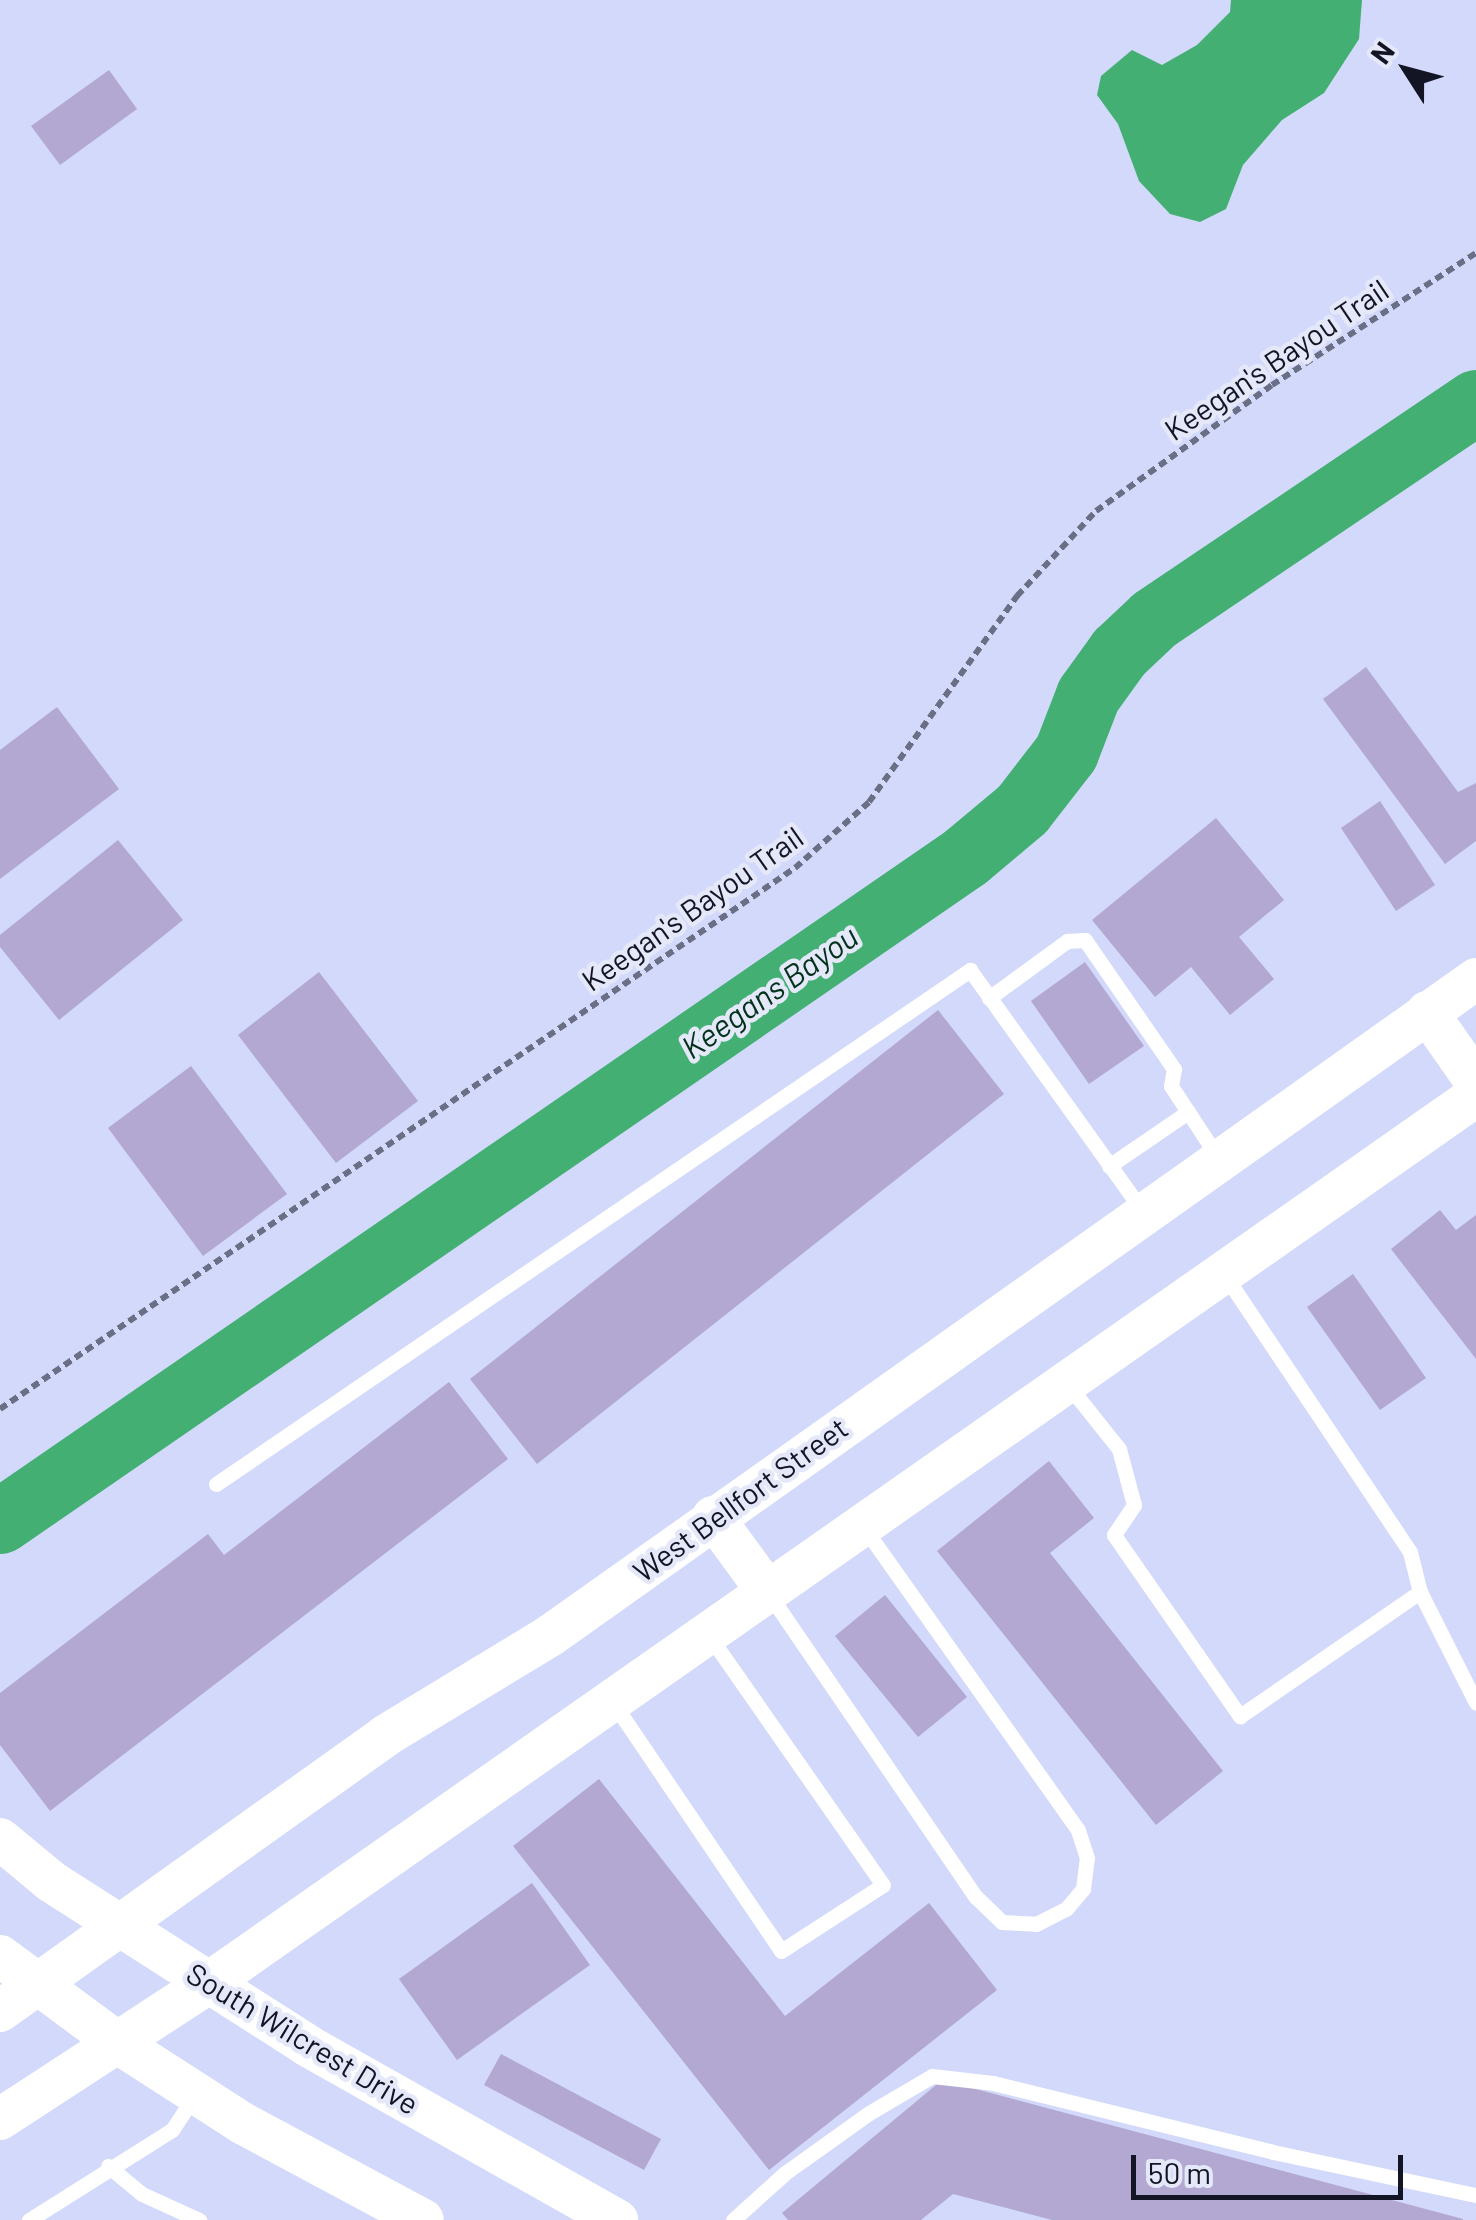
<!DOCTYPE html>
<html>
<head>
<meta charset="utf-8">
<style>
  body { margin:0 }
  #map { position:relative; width:1476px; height:2220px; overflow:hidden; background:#d2d9fb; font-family:Barlow,sans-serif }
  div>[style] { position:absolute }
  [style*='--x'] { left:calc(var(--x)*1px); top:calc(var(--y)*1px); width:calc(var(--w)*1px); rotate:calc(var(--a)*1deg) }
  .water>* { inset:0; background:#43af73 }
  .river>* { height:65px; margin:-32.5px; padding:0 32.5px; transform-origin:32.5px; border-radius:32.5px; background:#43af73 }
  .building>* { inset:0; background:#b2a8d1 }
  .path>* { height:6px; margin-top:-3px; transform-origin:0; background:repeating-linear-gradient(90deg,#6a6f86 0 8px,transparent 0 13px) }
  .service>* { height:15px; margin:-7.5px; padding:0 7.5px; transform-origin:7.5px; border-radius:7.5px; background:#fff }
  .secondary>* { height:42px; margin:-21px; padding:0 21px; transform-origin:21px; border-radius:21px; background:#fff }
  span { translate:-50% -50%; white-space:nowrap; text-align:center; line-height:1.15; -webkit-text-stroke:9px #e4e8f9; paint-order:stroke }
  .street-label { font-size:30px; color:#131524 }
  .water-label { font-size:32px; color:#03321b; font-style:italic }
  .north { position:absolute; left:1356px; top:20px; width:100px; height:100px; -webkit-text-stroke:8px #e4e8f9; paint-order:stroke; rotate:306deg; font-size:28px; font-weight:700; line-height:40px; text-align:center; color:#131524 }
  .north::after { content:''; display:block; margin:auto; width:35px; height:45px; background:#131524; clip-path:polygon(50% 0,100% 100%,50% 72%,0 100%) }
  .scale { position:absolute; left:1131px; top:2155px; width:272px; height:45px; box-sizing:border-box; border:5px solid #131524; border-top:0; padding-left:12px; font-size:30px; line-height:35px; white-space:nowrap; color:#131524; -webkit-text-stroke:8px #e4e8f9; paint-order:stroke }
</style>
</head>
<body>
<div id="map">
  <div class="water">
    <i style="clip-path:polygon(1231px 0,1362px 0,1359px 39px,1324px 93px,1282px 120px,1243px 165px,1226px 209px,1200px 222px,1170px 214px,1139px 181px,1118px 124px,1097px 95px,1101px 76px,1132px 50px,1162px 65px,1197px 45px,1230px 12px)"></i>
  </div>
  <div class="river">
    <i style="--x:0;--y:1521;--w:1173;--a:-34.54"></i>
    <i style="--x:966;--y:856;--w:73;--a:-40"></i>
    <i style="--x:1022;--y:809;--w:72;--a:-52.3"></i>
    <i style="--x:1066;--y:752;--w:61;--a:-68.9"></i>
    <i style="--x:1088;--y:695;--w:53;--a:-54.2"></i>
    <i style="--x:1119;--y:652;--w:48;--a:-43.3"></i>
    <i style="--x:1154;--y:619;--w:388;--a:-34"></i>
  </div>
  <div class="building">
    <i style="clip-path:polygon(109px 70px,137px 109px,60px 165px,31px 126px)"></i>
    <i style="clip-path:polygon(1366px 667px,1458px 792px,1476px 783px,1476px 841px,1445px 864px,1323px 699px)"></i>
    <i style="clip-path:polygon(57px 707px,119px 789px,0 879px,0 750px)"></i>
    <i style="clip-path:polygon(1380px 801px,1435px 885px,1396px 911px,1341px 828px)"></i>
    <i style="clip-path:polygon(1216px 818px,1284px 900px,1239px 937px,1274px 979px,1230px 1015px,1191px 967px,1155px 997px,1092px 920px)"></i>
    <i style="clip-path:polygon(118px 840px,183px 920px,59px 1020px,0 947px,0 935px)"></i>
    <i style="clip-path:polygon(1085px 962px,1144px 1046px,1089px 1084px,1031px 1001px)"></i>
    <i style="clip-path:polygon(319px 972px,418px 1101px,336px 1163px,238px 1035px)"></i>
    <i style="clip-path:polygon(938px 1010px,1004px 1094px,537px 1464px,470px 1379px)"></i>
    <i style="clip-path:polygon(191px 1066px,287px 1194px,203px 1256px,108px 1128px)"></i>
    <i style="clip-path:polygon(1440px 1210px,1456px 1230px,1476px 1215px,1476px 1359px,1391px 1249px)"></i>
    <i style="clip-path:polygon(1353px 1274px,1426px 1378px,1380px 1410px,1307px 1307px)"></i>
    <i style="clip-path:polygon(449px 1382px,508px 1459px,50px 1811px,0 1745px,0 1693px,208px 1534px,224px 1555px)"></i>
    <i style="clip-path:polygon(1049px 1461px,1094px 1518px,1050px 1553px,1223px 1771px,1156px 1825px,937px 1551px)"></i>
    <i style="clip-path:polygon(885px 1595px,967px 1697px,918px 1737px,835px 1636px)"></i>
    <i style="clip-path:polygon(599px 1779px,785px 2016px,929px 1903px,997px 1990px,769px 2170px,513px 1846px)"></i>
    <i style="clip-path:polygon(532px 1883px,590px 1965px,457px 2060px,399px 1979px)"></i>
    <i style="clip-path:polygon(501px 2054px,661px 2139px,644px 2170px,484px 2085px)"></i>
    <i style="clip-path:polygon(942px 2080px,1463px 2219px,1463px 2220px,1052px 2220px,953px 2194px,921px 2220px,788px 2220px,782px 2213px)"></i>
  </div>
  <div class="path">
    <i style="--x:0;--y:1409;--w:962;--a:-34.24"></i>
    <i style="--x:795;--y:868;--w:99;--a:-41.7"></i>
    <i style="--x:869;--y:802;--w:254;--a:-54.3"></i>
    <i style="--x:1017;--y:596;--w:116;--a:-47.1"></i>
    <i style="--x:1096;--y:511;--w:216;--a:-35.6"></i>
    <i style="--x:1272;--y:385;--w:243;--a:-32.9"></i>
  </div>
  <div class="service">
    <i style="--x:989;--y:998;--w:97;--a:-36.2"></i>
    <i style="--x:1067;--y:941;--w:18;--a:-3"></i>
    <i style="--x:1085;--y:940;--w:157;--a:55.4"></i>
    <i style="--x:1174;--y:1069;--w:17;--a:100"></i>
    <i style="--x:1171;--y:1086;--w:87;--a:56.7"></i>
    <i style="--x:1109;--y:1166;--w:96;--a:-34.4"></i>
    <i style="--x:1224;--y:1274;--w:334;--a:56.2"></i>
    <i style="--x:1410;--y:1552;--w:41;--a:76"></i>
    <i style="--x:1420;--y:1592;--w:124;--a:63.2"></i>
    <i style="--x:1068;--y:1385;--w:82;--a:51.4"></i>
    <i style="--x:1119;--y:1449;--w:58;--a:75"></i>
    <i style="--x:1134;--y:1505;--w:36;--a:124"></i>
    <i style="--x:1114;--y:1535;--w:221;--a:55.2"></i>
    <i style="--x:1240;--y:1716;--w:219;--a:-34.6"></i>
    <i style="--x:216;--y:1484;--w:913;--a:-34.28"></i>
    <i style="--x:970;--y:970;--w:299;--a:54.4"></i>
    <i style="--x:769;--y:1594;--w:367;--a:55.7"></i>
    <i style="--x:976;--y:1897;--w:36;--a:44"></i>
    <i style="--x:1002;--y:1922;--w:34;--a:3"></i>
    <i style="--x:1036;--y:1924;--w:34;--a:-27"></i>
    <i style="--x:1066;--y:1909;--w:26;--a:-50"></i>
    <i style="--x:1083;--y:1889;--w:31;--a:-83"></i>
    <i style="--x:1087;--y:1858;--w:29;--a:-108"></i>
    <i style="--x:1078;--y:1830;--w:370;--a:-125.3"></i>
    <i style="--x:614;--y:1704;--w:298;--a:55.9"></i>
    <i style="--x:781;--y:1951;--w:121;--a:-32.9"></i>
    <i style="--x:883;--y:1885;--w:302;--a:-124.9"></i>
    <i style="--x:108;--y:2166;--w:44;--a:39.5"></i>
    <i style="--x:142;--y:2194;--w:63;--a:24.5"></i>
    <i style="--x:29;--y:2220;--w:169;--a:-32.2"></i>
    <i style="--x:172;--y:2130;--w:42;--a:-56.7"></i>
    <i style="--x:733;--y:2220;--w:70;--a:-42.1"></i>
    <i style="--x:785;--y:2173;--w:103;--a:-35.5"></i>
    <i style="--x:869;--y:2113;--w:73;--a:-30.4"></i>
    <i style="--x:932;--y:2076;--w:61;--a:6.5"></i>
    <i style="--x:993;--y:2083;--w:288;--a:13.8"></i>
    <i style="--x:1273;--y:2152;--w:208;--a:12"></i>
  </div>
  <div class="secondary">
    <i style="--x:1427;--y:1012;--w:85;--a:55"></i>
    <i style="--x:713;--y:1517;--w:92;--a:53.9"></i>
    <i style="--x:0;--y:1839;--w:67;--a:39.6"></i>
    <i style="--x:52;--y:1882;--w:304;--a:32.6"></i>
    <i style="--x:308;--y:2046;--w:355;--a:29.4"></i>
    <i style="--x:0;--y:1956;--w:147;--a:36.4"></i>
    <i style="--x:118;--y:2043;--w:148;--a:32.8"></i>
    <i style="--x:242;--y:2123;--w:205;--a:28.2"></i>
    <i style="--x:0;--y:2011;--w:473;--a:-35.5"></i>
    <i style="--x:385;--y:1736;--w:194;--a:-31.3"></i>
    <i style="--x:551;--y:1635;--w:1134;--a:-35.34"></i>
    <i style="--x:0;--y:2119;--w:251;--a:-33.1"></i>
    <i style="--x:210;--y:1982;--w:1545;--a:-34.99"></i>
  </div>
  <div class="street-label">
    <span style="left:1276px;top:359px;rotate:-34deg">Keegan's Bayou Trail</span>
    <span style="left:692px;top:908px;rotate:-35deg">Keegan's Bayou Trail</span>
    <span style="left:740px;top:1499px;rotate:-36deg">West Bellfort Street</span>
    <span style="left:303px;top:2038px;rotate:31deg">South Wilcrest Drive</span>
  </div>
  <div class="water-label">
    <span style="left:769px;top:991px;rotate:-35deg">Keegans Bayou</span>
  </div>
  <div class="north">N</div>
  <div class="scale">50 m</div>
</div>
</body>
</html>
